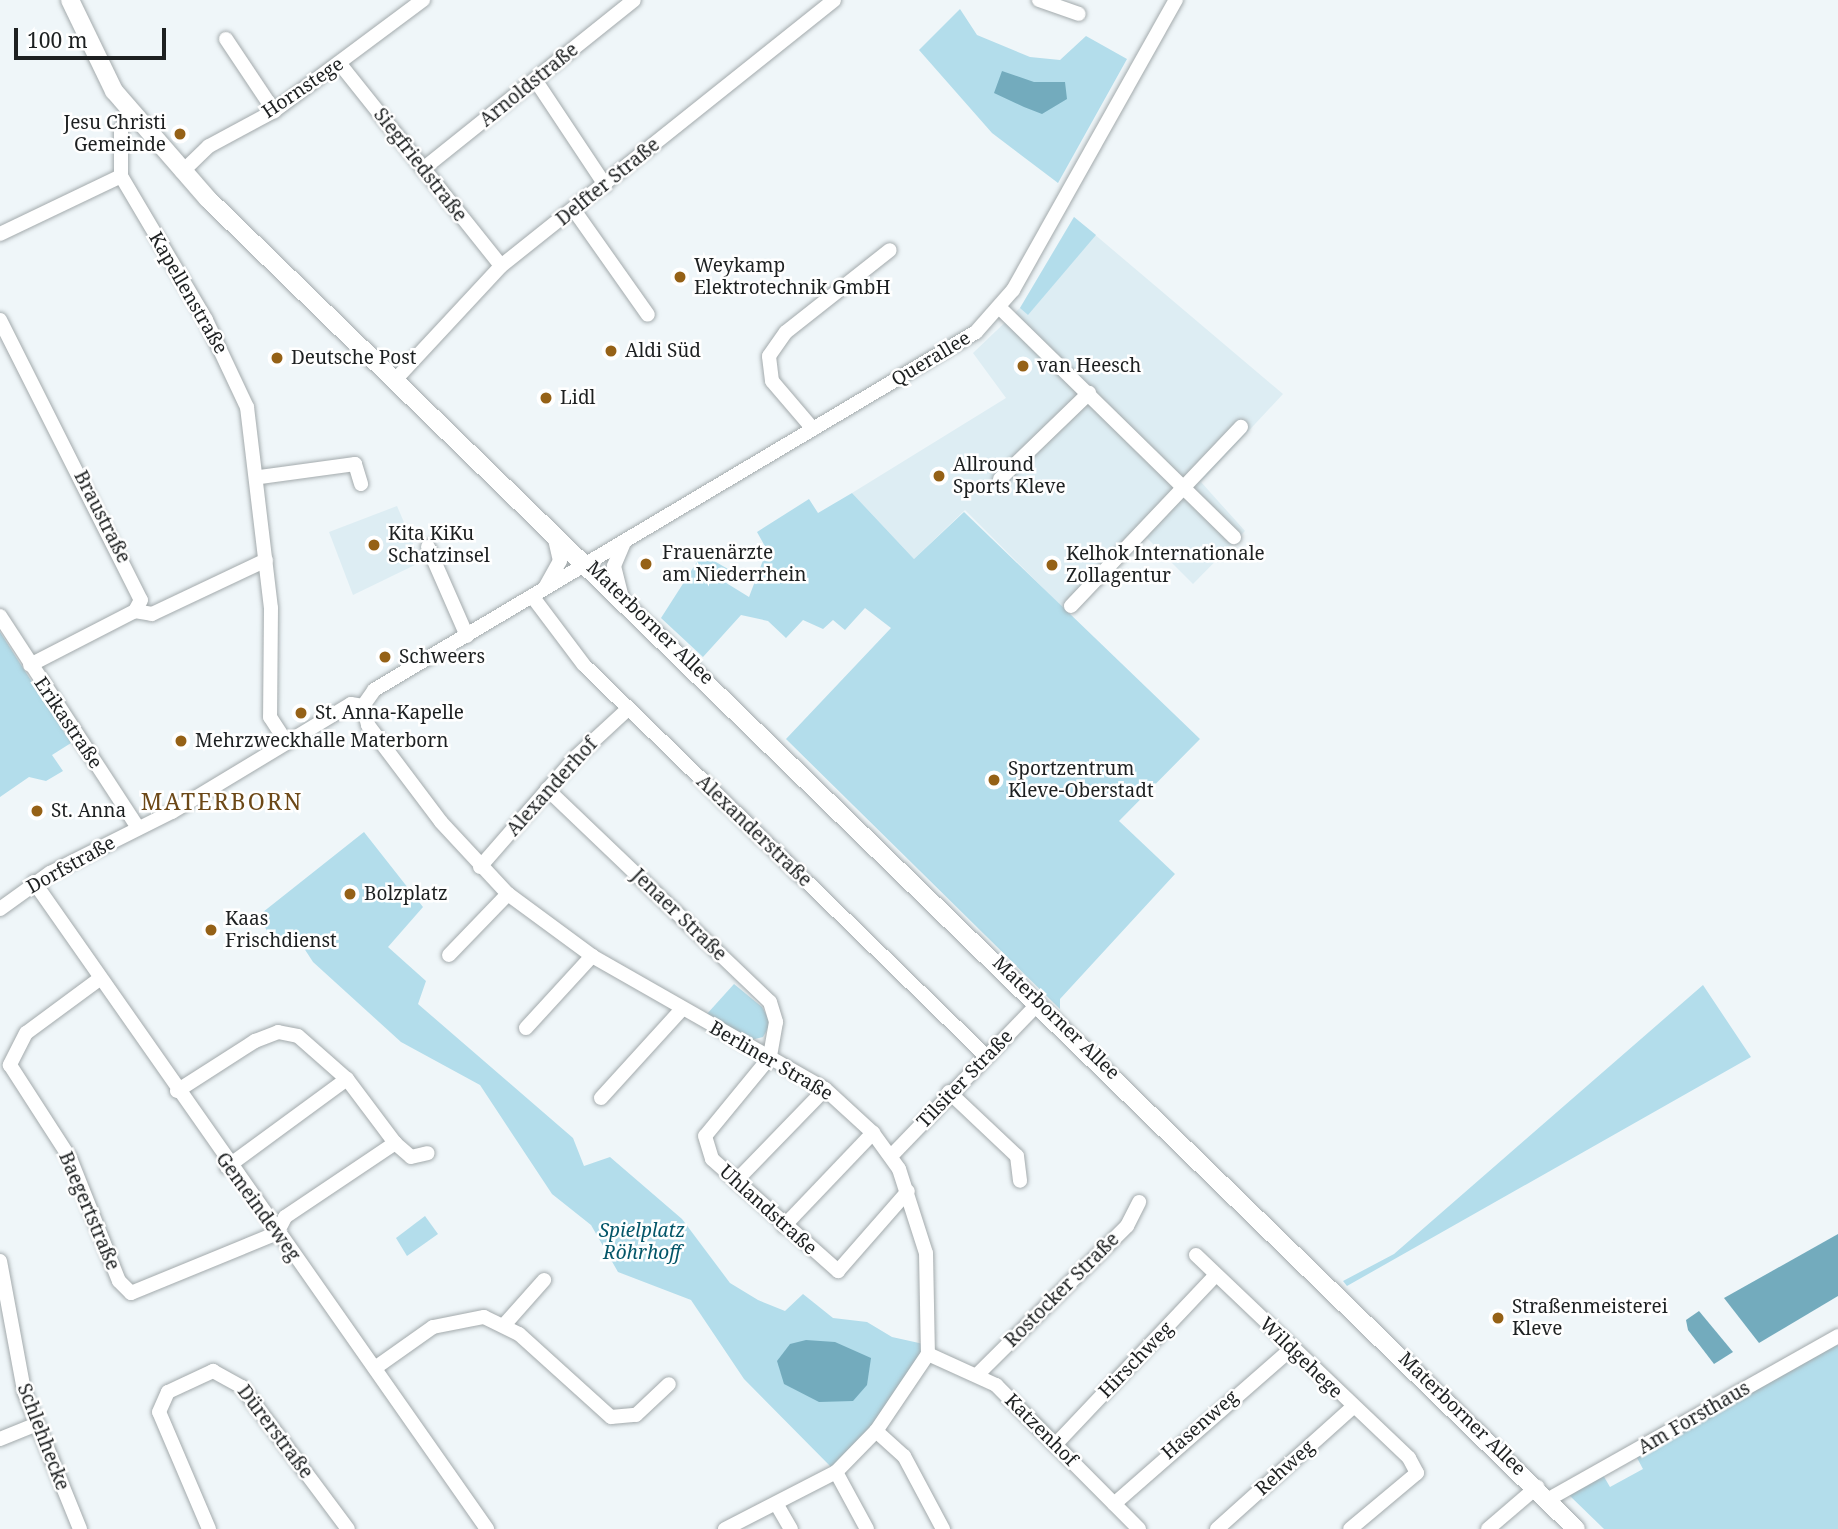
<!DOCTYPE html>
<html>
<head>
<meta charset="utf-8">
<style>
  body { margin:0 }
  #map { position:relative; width:1838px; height:1529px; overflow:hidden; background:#eff6f9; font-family:"Noto Serif",serif }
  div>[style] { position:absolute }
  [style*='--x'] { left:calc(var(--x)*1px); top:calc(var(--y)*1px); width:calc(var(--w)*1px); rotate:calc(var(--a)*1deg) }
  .built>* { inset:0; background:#ddedf3 }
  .green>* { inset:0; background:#b3ddeb }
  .water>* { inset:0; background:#73abbd }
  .roads { filter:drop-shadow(0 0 2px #a3aaac) drop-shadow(0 0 2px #a3aaac) }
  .minor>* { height:14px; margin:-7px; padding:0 7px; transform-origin:7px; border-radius:7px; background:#fff }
  .major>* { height:18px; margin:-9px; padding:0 9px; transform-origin:9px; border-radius:9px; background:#fff }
  .dots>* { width:19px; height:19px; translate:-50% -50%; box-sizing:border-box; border:4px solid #fff; border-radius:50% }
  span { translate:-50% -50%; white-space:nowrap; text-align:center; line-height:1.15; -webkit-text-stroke:5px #fff; paint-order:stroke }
  .street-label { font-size:19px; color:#1d2021 }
  .poi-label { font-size:19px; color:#1d2021 }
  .right { translate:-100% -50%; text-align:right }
  .left { translate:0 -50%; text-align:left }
  .park-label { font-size:19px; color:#045669; font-style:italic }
  .quarter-label { font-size:23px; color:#6c4817; letter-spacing:2px }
  .scale { position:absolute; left:14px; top:28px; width:152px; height:32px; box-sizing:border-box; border:4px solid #1d2021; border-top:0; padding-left:9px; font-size:21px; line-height:24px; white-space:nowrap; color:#1d2021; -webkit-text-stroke:5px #fff; paint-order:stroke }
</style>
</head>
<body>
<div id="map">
  <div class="built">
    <i style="clip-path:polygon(1074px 217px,1283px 394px,1201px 482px,1245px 531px,1193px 584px,1147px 538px,1068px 613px,965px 510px,914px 559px,852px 493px,1006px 398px,973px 353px,1020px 308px)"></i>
    <i style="clip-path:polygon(397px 506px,421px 562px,353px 595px,329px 532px)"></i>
  </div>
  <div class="green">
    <i style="clip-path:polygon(960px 9px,977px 35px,1030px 57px,1060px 60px,1086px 36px,1127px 59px,1058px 183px,992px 133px,919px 50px)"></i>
    <i style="clip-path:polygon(1074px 217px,1096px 235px,1028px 315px,1020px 308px)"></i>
    <i style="clip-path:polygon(852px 493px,914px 559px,964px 512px,1200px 739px,1119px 821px,1175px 874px,1060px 999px,1060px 1009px,786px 739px,891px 628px,865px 608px,845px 630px,833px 620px,823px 629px,803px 620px,786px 638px,768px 621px,741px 615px,703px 657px,661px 618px,702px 554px,728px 569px,723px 581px,749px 597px,767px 550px,757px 532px,809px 499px,818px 513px)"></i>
    <i style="clip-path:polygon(0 632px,71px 743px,52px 755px,63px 771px,46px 781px,29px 777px,0 797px)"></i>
    <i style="clip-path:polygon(364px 832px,423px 907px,388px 947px,426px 981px,418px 1004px,573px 1138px,584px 1166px,610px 1157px,682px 1219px,730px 1283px,758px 1300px,785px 1311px,803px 1294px,833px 1318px,867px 1322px,892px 1337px,928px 1345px,928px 1354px,836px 1472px,744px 1379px,691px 1300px,618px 1272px,591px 1225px,552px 1194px,480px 1085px,401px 1042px,313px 962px,300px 942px,271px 937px,258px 916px)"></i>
    <i style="clip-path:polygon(734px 984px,762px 1007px,771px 1023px,763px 1037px,751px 1040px,706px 1015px)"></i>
    <i style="clip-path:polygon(1703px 985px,1751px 1057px,1347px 1286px,1343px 1281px,1394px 1254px)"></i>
    <i style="clip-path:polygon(425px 1216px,438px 1234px,407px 1256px,396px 1238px)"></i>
    <i style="clip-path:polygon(1838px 1344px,1838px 1529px,1604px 1529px,1569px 1495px,1603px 1475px,1610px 1487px,1643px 1469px,1636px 1456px)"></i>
  </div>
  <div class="water">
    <i style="clip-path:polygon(1002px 71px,1034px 82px,1065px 82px,1067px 99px,1042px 114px,1024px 107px,994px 93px)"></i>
    <i style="clip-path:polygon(1838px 1234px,1838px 1296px,1759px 1343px,1724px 1298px)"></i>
    <i style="clip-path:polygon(1699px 1311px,1733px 1352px,1714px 1364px,1688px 1330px,1686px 1320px)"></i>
    <i style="clip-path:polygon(806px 1340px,835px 1342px,871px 1358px,867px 1385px,853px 1401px,819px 1402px,784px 1384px,777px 1361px,790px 1344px)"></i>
  </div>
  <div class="roads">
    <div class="minor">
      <i style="--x:1039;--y:0;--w:42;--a:19.3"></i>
      <i style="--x:226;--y:39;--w:87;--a:56.3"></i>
      <i style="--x:340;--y:64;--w:258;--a:51.4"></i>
      <i style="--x:536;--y:81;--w:125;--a:56.4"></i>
      <i style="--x:131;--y:114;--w:18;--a:124"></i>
      <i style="--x:121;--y:129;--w:47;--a:90"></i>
      <i style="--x:121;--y:176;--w:167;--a:59.4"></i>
      <i style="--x:206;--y:320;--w:96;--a:64.8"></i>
      <i style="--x:247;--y:407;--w:202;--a:83.2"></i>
      <i style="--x:271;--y:608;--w:109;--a:90.5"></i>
      <i style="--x:270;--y:717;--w:30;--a:57"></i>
      <i style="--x:423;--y:169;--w:270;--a:-38.7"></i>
      <i style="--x:182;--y:172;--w:37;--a:-44"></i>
      <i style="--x:209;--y:146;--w:74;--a:-28.3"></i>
      <i style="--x:274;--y:111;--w:186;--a:-36.7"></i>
      <i style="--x:574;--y:210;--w:128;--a:54.8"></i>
      <i style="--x:0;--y:234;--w:134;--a:-25.6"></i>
      <i style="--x:999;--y:307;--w:329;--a:44.4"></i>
      <i style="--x:0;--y:320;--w:313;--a:63.3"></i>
      <i style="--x:141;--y:600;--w:13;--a:119"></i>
      <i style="--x:135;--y:611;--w:118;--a:152.8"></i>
      <i style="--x:396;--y:379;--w:154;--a:-47.1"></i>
      <i style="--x:501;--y:266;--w:426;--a:-38.6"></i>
      <i style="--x:813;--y:429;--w:63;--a:-130.5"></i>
      <i style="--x:772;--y:381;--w:25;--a:-97"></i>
      <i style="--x:769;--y:356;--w:29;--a:-55"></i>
      <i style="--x:786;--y:332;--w:132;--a:-38.3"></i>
      <i style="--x:260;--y:477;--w:96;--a:-7.8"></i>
      <i style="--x:355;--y:464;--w:21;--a:73"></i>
      <i style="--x:1000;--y:479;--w:124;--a:-44"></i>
      <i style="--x:428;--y:547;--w:97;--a:66.3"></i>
      <i style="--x:546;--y:586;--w:29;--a:-61"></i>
      <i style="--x:560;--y:561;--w:28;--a:-103"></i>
      <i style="--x:621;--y:594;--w:29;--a:-104"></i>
      <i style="--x:614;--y:566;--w:25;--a:-67"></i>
      <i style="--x:532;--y:596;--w:86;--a:53"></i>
      <i style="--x:584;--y:665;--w:561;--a:44.21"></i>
      <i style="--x:1071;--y:606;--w:247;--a:-46.5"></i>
      <i style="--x:135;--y:611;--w:17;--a:10"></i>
      <i style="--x:152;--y:614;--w:126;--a:-25.3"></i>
      <i style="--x:0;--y:616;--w:253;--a:56.9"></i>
      <i style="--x:363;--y:706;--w:20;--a:75"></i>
      <i style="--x:368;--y:725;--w:121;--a:53"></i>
      <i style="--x:441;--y:822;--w:98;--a:47.1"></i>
      <i style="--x:508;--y:894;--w:104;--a:36.4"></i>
      <i style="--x:592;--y:956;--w:268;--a:29.7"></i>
      <i style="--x:825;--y:1089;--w:65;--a:42.5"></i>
      <i style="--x:873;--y:1133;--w:44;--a:54.2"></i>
      <i style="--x:899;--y:1169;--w:88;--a:72.2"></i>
      <i style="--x:926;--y:1253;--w:101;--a:88.9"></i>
      <i style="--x:928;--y:1354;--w:93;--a:124"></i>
      <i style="--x:876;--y:1431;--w:57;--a:134.3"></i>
      <i style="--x:836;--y:1472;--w:125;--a:152.8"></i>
      <i style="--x:363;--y:706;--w:19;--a:-55"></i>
      <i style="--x:374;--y:690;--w:700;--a:-30.74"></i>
      <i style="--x:976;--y:332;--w:56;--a:-48.6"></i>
      <i style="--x:1013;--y:290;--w:333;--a:-60.7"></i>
      <i style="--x:547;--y:789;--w:308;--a:43.7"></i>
      <i style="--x:770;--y:1002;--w:21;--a:73"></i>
      <i style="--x:776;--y:1022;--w:36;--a:100"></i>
      <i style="--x:770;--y:1057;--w:102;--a:129.4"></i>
      <i style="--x:705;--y:1136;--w:24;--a:73"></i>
      <i style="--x:712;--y:1159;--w:169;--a:41.6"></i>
      <i style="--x:838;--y:1271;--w:106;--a:-48.8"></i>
      <i style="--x:480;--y:867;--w:147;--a:-48.9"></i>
      <i style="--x:577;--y:756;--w:69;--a:-42.7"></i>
      <i style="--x:34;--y:882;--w:790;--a:55"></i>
      <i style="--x:0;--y:909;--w:62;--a:-35.8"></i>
      <i style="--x:50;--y:873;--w:136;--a:-26.6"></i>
      <i style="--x:172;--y:812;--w:209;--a:-31.1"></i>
      <i style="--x:351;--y:704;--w:12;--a:9"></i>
      <i style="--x:449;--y:955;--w:85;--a:-46"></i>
      <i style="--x:98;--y:980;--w:89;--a:143.6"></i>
      <i style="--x:26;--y:1033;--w:36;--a:117"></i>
      <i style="--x:10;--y:1065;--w:111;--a:57.2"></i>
      <i style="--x:70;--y:1158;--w:132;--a:68.3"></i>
      <i style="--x:119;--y:1281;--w:17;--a:45"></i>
      <i style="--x:131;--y:1293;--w:158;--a:-22.3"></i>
      <i style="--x:277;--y:1233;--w:18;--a:-63"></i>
      <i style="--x:285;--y:1217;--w:133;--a:-33.9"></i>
      <i style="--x:526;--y:1028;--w:98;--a:-47.5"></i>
      <i style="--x:177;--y:1091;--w:93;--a:-32.7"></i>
      <i style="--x:255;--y:1041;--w:25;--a:-21"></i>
      <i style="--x:278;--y:1032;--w:20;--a:11"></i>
      <i style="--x:298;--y:1036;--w:65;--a:41.3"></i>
      <i style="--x:347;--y:1079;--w:80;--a:53.1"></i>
      <i style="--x:395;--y:1143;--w:21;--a:41"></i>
      <i style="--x:411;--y:1157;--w:17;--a:-13"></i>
      <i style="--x:949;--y:1092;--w:93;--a:43.3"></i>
      <i style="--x:1017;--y:1156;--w:25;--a:83"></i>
      <i style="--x:601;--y:1098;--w:119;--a:-47.7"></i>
      <i style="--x:892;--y:1155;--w:211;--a:-46"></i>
      <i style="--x:227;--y:1167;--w:149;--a:-36.3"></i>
      <i style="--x:736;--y:1181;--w:128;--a:-45.9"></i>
      <i style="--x:784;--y:1226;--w:129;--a:-46.3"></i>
      <i style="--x:1196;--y:1255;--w:294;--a:43.6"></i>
      <i style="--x:1409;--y:1458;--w:17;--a:62"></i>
      <i style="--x:1417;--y:1473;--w:87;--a:140.1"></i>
      <i style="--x:0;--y:1261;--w:132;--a:79.5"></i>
      <i style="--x:24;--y:1391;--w:149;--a:67.9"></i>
      <i style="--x:505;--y:1324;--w:59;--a:-48.4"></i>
      <i style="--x:928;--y:1354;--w:75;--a:24.5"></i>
      <i style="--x:996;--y:1385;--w:203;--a:45.2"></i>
      <i style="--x:375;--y:1368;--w:71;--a:-35.3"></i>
      <i style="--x:433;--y:1327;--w:52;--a:-11.1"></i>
      <i style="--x:484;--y:1317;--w:39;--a:26"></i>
      <i style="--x:519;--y:1334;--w:124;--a:42.1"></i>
      <i style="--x:611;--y:1417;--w:25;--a:-5"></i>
      <i style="--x:636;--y:1415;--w:45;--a:-43.2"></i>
      <i style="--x:978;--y:1374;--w:210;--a:-44.8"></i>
      <i style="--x:1127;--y:1226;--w:27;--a:-63"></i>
      <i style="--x:876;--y:1431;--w:38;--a:42"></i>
      <i style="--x:904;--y:1456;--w:83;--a:61.9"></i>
      <i style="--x:0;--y:1439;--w:38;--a:-22"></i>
      <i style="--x:1055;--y:1445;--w:234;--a:-46.6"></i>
      <i style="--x:836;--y:1472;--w:65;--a:61.5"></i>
      <i style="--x:1549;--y:1499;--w:332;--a:-29.4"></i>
      <i style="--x:1114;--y:1504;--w:234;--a:-41.2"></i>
      <i style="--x:777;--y:1505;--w:28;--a:60"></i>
      <i style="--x:209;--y:1529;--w:127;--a:-113.1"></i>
      <i style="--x:159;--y:1412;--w:22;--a:-66"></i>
      <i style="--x:168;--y:1392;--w:50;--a:-25"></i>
      <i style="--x:213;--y:1371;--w:33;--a:29"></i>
      <i style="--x:242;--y:1387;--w:177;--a:53.3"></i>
      <i style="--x:1217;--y:1529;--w:183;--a:-41.9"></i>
      <i style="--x:1488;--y:1529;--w:65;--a:-40.6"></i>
    </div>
    <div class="major">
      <i style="--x:70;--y:0;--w:101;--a:64.2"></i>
      <i style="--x:114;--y:91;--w:142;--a:49"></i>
      <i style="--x:207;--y:198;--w:1909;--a:44.19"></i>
    </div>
  </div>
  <div class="dots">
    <i style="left:180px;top:134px;background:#956116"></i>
    <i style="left:680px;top:277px;background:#956116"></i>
    <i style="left:611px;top:351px;background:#956116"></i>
    <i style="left:277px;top:358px;background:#956116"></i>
    <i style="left:1023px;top:366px;background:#956116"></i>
    <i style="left:546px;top:398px;background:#956116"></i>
    <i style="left:939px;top:476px;background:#956116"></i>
    <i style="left:374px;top:545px;background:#956116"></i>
    <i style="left:646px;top:564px;background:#956116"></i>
    <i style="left:1052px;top:565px;background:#956116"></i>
    <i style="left:385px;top:657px;background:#956116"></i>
    <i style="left:301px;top:713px;background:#956116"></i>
    <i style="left:181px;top:741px;background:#956116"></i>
    <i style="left:994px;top:780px;background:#956116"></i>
    <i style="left:37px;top:811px;background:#956116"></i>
    <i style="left:350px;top:894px;background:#956116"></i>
    <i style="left:211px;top:930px;background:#956116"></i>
    <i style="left:1498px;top:1318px;background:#956116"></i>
  </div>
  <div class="street-label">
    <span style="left:529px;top:85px;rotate:-39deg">Arnoldstraße</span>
    <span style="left:303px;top:88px;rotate:-34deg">Hornstege</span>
    <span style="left:420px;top:165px;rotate:52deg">Siegfriedstraße</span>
    <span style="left:608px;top:182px;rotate:-39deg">Delfter Straße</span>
    <span style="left:188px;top:293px;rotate:60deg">Kapellenstraße</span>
    <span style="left:931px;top:359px;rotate:-31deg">Querallee</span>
    <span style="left:102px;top:517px;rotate:63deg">Braustraße</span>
    <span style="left:650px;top:623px;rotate:44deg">Materborner Allee</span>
    <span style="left:68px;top:723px;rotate:56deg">Erikastraße</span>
    <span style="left:552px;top:787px;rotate:-48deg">Alexanderhof</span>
    <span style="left:754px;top:831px;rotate:44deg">Alexanderstraße</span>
    <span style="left:71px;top:865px;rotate:-29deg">Dorfstraße</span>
    <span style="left:679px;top:915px;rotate:44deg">Jenaer Straße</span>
    <span style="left:1056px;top:1018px;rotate:44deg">Materborner Allee</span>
    <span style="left:771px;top:1061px;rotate:30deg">Berliner Straße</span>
    <span style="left:965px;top:1079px;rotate:-46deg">Tilsiter Straße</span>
    <span style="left:258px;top:1207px;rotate:54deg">Gemeindeweg</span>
    <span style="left:768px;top:1210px;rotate:42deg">Uhlandstraße</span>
    <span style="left:89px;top:1211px;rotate:67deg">Baegertstraße</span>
    <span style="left:1062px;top:1290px;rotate:-45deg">Rostocker Straße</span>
    <span style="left:1301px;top:1358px;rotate:44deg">Wildgehege</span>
    <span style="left:1136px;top:1360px;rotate:-46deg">Hirschweg</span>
    <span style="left:1462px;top:1414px;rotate:44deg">Materborner Allee</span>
    <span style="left:1694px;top:1418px;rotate:-30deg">Am Forsthaus</span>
    <span style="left:1200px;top:1425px;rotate:-41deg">Hasenweg</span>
    <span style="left:1041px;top:1430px;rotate:45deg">Katzenhof</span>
    <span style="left:275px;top:1432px;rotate:53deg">Dürerstraße</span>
    <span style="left:43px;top:1437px;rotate:69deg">Schlehhecke</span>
    <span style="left:1285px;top:1468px;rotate:-42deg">Rehweg</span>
  </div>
  <div class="poi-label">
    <span class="right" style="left:166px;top:134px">Jesu Christi<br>Gemeinde</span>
    <span class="left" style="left:694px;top:277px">Weykamp<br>Elektrotechnik GmbH</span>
    <span class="left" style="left:625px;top:351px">Aldi Süd</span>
    <span class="left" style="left:291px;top:358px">Deutsche Post</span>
    <span class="left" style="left:1037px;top:366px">van Heesch</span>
    <span class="left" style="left:560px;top:398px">Lidl</span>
    <span class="left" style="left:953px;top:476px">Allround<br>Sports Kleve</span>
    <span class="left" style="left:388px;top:545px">Kita KiKu<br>Schatzinsel</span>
    <span class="left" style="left:662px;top:564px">Frauenärzte<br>am Niederrhein</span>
    <span class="left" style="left:1066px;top:565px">Kelhok Internationale<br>Zollagentur</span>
    <span class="left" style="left:399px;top:657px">Schweers</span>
    <span class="left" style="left:315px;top:713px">St. Anna-Kapelle</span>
    <span class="left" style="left:195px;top:741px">Mehrzweckhalle Materborn</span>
    <span class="left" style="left:1008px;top:780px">Sportzentrum<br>Kleve-Oberstadt</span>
    <span class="left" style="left:51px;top:811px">St. Anna</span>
    <span class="left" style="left:364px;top:894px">Bolzplatz</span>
    <span class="left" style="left:225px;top:930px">Kaas<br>Frischdienst</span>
    <span class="left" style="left:1512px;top:1318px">Straßenmeisterei<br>Kleve</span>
  </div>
  <div class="park-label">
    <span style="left:642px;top:1242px">Spielplatz<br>Röhrhoff</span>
  </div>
  <div class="quarter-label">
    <span style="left:222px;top:801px">MATERBORN</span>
  </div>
  <div class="scale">100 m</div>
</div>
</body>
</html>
